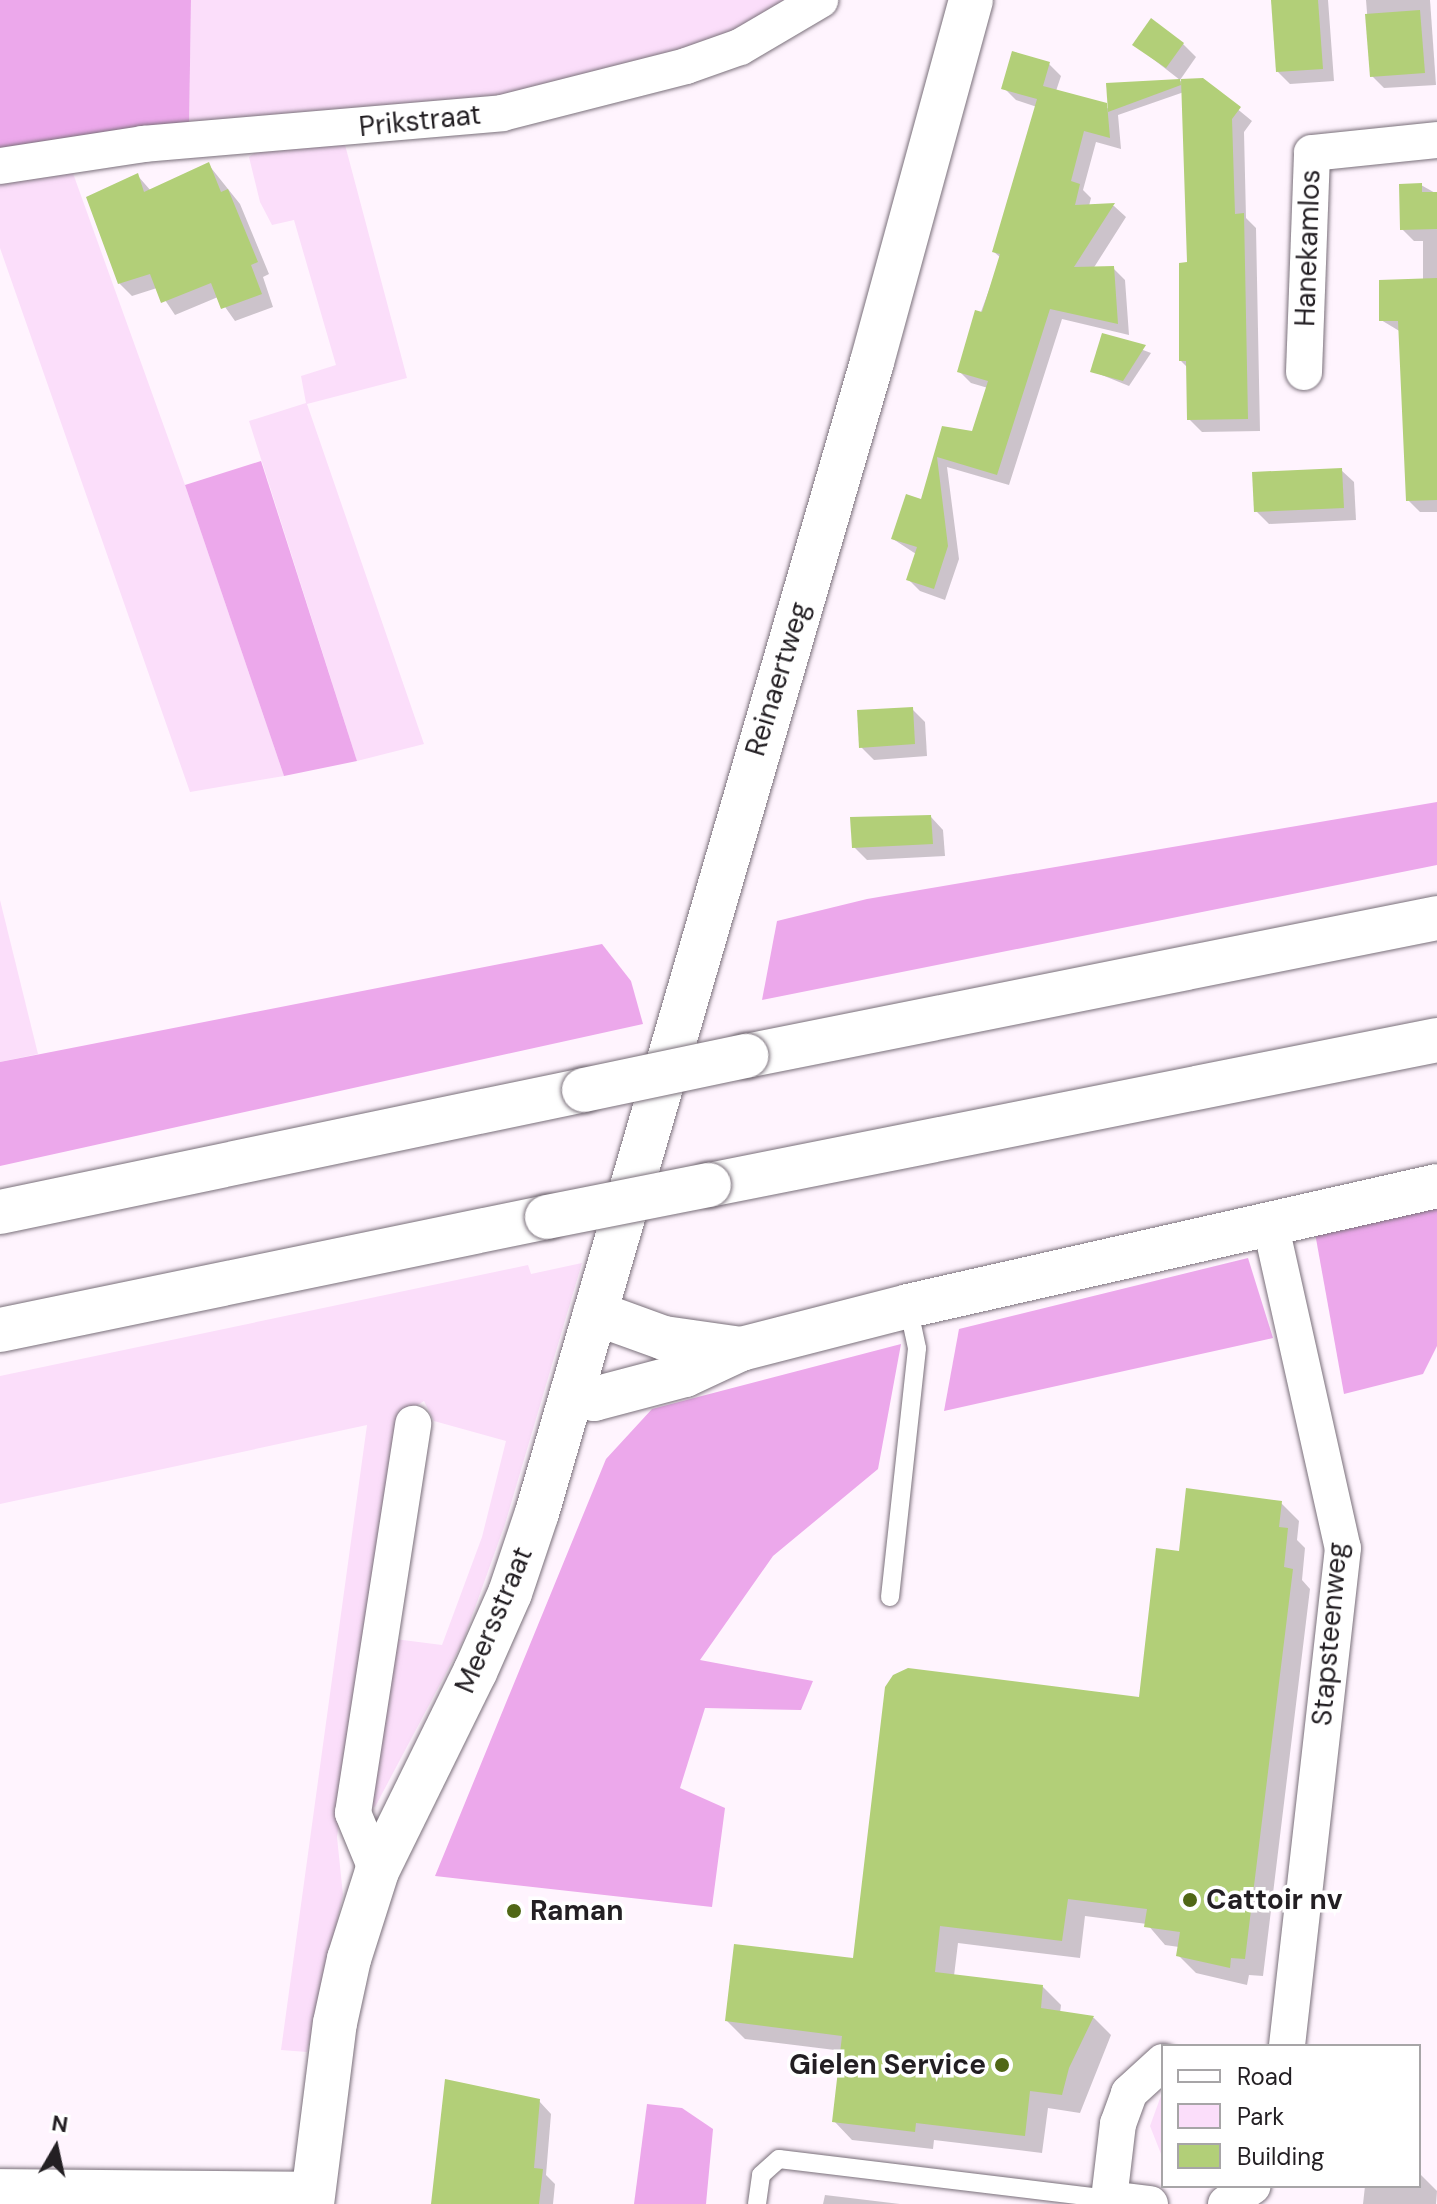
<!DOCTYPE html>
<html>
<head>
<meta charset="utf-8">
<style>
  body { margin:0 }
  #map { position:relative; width:1437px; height:2204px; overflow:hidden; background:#fff4fe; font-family:"DM Sans",sans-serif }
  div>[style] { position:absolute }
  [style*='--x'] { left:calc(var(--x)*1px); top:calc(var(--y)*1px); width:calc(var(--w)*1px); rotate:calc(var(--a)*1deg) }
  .green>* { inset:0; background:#fbdefa }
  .forest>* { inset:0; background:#eca8eb }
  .shadow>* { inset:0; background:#0003 }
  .building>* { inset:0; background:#b2cf78 }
  .roads { filter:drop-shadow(0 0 2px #7a707a) drop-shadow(0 0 2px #7a707a) }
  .lane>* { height:18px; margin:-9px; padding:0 9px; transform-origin:9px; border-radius:9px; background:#fff }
  .street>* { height:36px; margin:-18px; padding:0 18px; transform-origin:18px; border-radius:18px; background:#fff }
  .secondary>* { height:44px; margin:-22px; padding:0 22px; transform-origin:22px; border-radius:22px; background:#fff }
  .highway>* { height:44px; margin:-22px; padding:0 22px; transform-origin:22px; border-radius:22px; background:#fff }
  .bridges { filter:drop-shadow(0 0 2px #7a707a) drop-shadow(0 0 2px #7a707a) }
  .highway-bridge>* { height:44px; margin:-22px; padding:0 22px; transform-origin:22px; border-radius:22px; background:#fff }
  .dots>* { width:22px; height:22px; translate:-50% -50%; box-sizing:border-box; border:4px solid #fff; border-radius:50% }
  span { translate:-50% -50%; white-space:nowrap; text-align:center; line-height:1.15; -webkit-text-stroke:7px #fff; paint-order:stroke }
  .street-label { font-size:28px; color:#231f23 }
  .poi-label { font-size:28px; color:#231f23; font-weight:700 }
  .left { translate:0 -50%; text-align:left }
  .right { translate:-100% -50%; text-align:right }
  .legend { position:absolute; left:1161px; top:2044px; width:260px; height:144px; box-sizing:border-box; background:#fff; border:2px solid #a7a5a7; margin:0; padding:10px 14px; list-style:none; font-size:24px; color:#231f23 }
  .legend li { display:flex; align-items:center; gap:16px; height:40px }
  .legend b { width:40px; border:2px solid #a7a5a7 }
  .north { position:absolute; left:16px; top:2108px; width:80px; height:80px; -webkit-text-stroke:6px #fff; paint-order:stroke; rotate:9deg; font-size:22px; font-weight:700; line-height:32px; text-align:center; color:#231f23 }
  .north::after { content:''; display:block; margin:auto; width:28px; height:36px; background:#231f23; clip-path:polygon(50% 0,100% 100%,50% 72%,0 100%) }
</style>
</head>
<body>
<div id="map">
  <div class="green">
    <i style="clip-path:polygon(191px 0,796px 0,709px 44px,510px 98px,189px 129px)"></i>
    <i style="clip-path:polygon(344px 141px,407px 378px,307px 404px,424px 744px,357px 761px,249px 421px,306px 403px,301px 376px,336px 365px,294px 220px,272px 225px,260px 202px,249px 157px,259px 149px)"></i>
    <i style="clip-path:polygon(70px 165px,185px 485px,284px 776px,190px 792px,0 248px,0 179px)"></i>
    <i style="clip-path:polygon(0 900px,38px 1054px,0 1062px)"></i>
    <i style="clip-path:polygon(582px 1263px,505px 1524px,463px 1641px,375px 1807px,368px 1805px,395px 1639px,442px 1645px,482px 1537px,506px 1441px,434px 1421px,424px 1401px,402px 1415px,337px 1837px,343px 1895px,307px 2052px,281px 2050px,367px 1425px,0 1504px,0 1376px,528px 1265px,531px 1274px)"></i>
    <i style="clip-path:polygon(1163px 2090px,1163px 2159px,1150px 2126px)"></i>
  </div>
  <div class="forest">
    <i style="clip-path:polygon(0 0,191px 0,189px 129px,0 179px)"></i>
    <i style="clip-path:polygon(261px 461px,357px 761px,284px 776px,185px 485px)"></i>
    <i style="clip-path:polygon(1437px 802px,1437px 865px,762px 1000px,777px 921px,867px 899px)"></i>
    <i style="clip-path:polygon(602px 944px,631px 981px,643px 1024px,0 1166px,0 1062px)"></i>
    <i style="clip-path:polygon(1437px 1205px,1437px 1346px,1423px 1374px,1344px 1394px,1315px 1233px)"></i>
    <i style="clip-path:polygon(1248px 1258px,1273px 1338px,944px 1411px,959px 1329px)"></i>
    <i style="clip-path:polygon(901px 1344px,878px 1469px,773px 1556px,700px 1660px,813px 1681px,801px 1710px,705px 1708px,680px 1788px,725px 1808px,712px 1907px,435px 1876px,606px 1459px,652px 1409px)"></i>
    <i style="clip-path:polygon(647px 2104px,682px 2108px,713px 2129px,706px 2204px,634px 2204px)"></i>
  </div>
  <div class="shadow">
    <i style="clip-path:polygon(1255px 0,1328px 0,1334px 81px,1290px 84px,1278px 72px,1273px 0)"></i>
    <i style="clip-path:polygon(1366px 0,1430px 0,1436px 85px,1384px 88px,1372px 76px)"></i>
    <i style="clip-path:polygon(1183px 44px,1196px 57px,1180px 80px,1135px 45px)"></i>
    <i style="clip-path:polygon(1049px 64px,1061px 76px,1056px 91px,1110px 109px,1108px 85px,1202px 80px,1252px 121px,1244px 132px,1246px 218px,1256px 228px,1260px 431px,1202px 432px,1189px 419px,1188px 368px,1181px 361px,1189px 264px,1184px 92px,1118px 115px,1121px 149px,1096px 142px,1083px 190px,1091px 198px,1089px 206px,1114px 206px,1126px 217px,1093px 269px,1113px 268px,1125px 280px,1129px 335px,1062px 319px,1009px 485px,947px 467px,959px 559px,945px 600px,920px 591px,908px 579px,916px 554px,893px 539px,922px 501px,943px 429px,974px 434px,988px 388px,971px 383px,959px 371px,1001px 258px,994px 252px,1037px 107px,1016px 100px,1004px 88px)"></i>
    <i style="clip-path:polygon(208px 164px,240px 204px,269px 274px,263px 277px,273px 307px,235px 321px,218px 297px,175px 315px,157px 288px,132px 296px,119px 283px,138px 176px,151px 191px)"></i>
    <i style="clip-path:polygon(1421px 185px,1437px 194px,1437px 512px,1420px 512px,1408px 500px,1401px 332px,1381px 320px,1423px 281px,1423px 241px,1414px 241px,1402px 229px)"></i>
    <i style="clip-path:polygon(1103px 335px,1151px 353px,1129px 386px,1092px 371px)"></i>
    <i style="clip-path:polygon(1341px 470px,1354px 482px,1356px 520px,1269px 524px,1256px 511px)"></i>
    <i style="clip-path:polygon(912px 709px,925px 722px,927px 756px,874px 760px,861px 747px)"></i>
    <i style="clip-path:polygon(931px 817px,943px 830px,945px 856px,867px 860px,854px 847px)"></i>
    <i style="clip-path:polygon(1281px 1503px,1299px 1521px,1297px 1540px,1305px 1548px,1302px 1580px,1310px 1589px,1263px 1976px,1249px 1975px,1247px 1985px,1196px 1973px,1178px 1955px,1179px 1947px,1165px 1945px,1147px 1924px,1085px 1916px,1080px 1958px,958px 1943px,954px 1976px,1043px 1987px,1061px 2005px,1060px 2013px,1094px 2018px,1111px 2035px,1080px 2113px,1048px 2108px,1042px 2153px,934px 2140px,933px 2149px,852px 2140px,834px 2121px,843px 2051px,745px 2039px,727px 2021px,855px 1960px,1141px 1699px,1181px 1553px)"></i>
    <i style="clip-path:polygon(539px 2101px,551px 2114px,546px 2175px,555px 2184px,553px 2204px,433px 2204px)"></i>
    <i style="clip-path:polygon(1419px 2173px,1437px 2191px,1436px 2204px,1363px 2204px,1365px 2186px,1419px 2186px)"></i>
    <i style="clip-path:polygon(825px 2195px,900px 2204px,823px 2204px)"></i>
  </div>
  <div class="building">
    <i style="clip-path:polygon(1271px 0,1318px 0,1323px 69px,1276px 72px)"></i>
    <i style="clip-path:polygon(1420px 10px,1425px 73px,1370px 77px,1365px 14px)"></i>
    <i style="clip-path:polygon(1151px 18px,1184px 43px,1166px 68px,1132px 45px)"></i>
    <i style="clip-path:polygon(1012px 51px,1050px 62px,1043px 86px,1107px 103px,1110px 138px,1084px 131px,1071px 181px,1080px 184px,1075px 205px,1115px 203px,1074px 267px,1114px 266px,1118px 324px,1050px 309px,997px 475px,937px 457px,948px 546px,934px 589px,906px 580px,917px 547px,891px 539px,906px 494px,921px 499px,942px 426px,972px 431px,988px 381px,957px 372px,975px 310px,982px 312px,1000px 254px,992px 252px,1037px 99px,1001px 89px)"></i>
    <i style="clip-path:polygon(1203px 78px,1241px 107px,1232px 119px,1235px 214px,1244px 213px,1248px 419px,1187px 420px,1186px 361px,1179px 361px,1179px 263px,1187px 262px,1181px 79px)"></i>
    <i style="clip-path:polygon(1180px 79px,1181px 85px,1108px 112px,1106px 83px)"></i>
    <i style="clip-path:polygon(209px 162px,221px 192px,228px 189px,258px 262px,251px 265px,262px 294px,221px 309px,211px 283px,161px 303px,150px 274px,118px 284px,86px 197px,138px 173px,144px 192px)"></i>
    <i style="clip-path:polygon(1422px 183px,1422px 192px,1437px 192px,1437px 229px,1400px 230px,1399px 184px)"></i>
    <i style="clip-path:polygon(1437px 278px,1437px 500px,1406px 501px,1398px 321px,1379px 321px,1379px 280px)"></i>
    <i style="clip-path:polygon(1102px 333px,1146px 345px,1123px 381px,1090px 372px)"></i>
    <i style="clip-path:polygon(1342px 468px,1344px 508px,1254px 512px,1252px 472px)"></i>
    <i style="clip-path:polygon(913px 707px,915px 744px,859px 748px,857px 710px)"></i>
    <i style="clip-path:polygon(931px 815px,933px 844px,852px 848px,850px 817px)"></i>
    <i style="clip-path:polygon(1186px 1488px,1282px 1501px,1279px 1527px,1288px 1528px,1284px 1567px,1293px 1569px,1245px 1959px,1231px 1958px,1230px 1968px,1176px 1956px,1180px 1932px,1144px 1927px,1147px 1909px,1068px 1899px,1062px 1941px,940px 1926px,935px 1972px,1043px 1985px,1041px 2008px,1094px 2016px,1069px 2068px,1062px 2095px,1030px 2091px,1025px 2136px,916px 2123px,915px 2132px,832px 2122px,842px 2036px,725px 2021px,734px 1944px,853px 1958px,885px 1687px,893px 1675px,908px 1668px,1139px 1697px,1156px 1548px,1179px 1551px)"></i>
    <i style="clip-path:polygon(445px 2079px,540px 2099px,534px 2168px,543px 2169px,539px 2204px,431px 2204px)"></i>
  </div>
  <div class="roads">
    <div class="lane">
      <i style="--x:890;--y:1597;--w:250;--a:-83.8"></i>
      <i style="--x:917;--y:1348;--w:43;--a:-102.1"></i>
      <i style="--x:757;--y:2204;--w:29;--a:-82"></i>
      <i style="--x:761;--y:2175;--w:24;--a:-42"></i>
      <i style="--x:779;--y:2159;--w:332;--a:6.9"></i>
    </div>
    <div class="street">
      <i style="--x:0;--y:166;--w:145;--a:-8.7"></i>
      <i style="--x:143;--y:144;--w:360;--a:-4.9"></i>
      <i style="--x:502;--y:113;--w:190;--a:-14.3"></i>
      <i style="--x:686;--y:66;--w:57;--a:-19.4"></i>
      <i style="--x:740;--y:47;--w:93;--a:-30.4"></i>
      <i style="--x:1304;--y:372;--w:219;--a:-87.9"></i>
      <i style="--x:1312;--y:153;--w:126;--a:-5.9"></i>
      <i style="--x:1271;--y:1227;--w:329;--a:77.4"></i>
      <i style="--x:1343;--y:1548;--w:501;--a:96.42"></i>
      <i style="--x:377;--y:1871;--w:63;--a:-112.5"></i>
      <i style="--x:353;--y:1813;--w:394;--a:-81.2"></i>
      <i style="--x:0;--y:2187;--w:314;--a:0.5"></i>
      <i style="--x:1150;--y:2204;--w:41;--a:-173"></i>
      <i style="--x:1109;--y:2199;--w:76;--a:-83.2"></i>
      <i style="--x:1118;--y:2124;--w:33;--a:-70"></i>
      <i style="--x:1129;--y:2093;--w:46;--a:-42.4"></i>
      <i style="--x:1226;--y:2204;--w:32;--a:-34"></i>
    </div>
    <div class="secondary">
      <i style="--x:595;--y:1313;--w:73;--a:19.9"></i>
      <i style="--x:664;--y:1338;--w:78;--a:8.1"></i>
      <i style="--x:572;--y:1393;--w:23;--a:15"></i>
      <i style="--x:594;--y:1399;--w:94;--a:-14.8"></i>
      <i style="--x:685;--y:1375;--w:62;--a:-24.9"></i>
      <i style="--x:741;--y:1349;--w:172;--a:-14.4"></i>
      <i style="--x:908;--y:1306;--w:542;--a:-12.78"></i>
      <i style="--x:312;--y:2204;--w:182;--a:-82.8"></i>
      <i style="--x:335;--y:2023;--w:66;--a:-77.7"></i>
      <i style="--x:349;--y:1959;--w:92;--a:-72.3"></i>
      <i style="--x:377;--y:1871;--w:222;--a:-63.8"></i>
      <i style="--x:475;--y:1672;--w:86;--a:-66.1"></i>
      <i style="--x:510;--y:1593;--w:84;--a:-71.4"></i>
      <i style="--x:537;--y:1513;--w:1199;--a:-73.77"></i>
      <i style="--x:872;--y:362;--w:375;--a:-74.7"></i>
    </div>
    <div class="highway">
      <i style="--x:746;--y:1056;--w:705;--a:-11.29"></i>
      <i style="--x:709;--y:1185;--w:742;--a:-11.26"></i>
      <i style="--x:0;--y:1212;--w:597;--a:-11.8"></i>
      <i style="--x:0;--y:1330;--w:559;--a:-11.67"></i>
    </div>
  </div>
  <div class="bridges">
    <div class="highway-bridge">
      <i style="--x:584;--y:1090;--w:166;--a:-11.9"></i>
      <i style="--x:547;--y:1217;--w:165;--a:-11.2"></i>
    </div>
  </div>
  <div class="dots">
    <i style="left:1190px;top:1900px;background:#506716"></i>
    <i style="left:514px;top:1911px;background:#506716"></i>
    <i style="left:1002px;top:2065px;background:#506716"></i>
  </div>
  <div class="street-label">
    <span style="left:420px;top:121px;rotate:-6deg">Prikstraat</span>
    <span style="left:1308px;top:248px;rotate:-88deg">Hanekamlos</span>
    <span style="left:778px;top:679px;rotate:-73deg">Reinaertweg</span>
    <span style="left:494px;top:1620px;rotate:-67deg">Meersstraat</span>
    <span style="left:1330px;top:1634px;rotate:-85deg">Stapsteenweg</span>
  </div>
  <div class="poi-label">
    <span class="left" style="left:1206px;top:1900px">Cattoir nv</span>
    <span class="left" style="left:530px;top:1911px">Raman</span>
    <span class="right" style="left:986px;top:2065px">Gielen Service</span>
  </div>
  <ul class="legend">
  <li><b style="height:10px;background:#fff"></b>Road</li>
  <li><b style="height:22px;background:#fbdefa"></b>Park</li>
  <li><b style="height:22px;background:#b2cf78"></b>Building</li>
  </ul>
  <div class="north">N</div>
</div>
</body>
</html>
